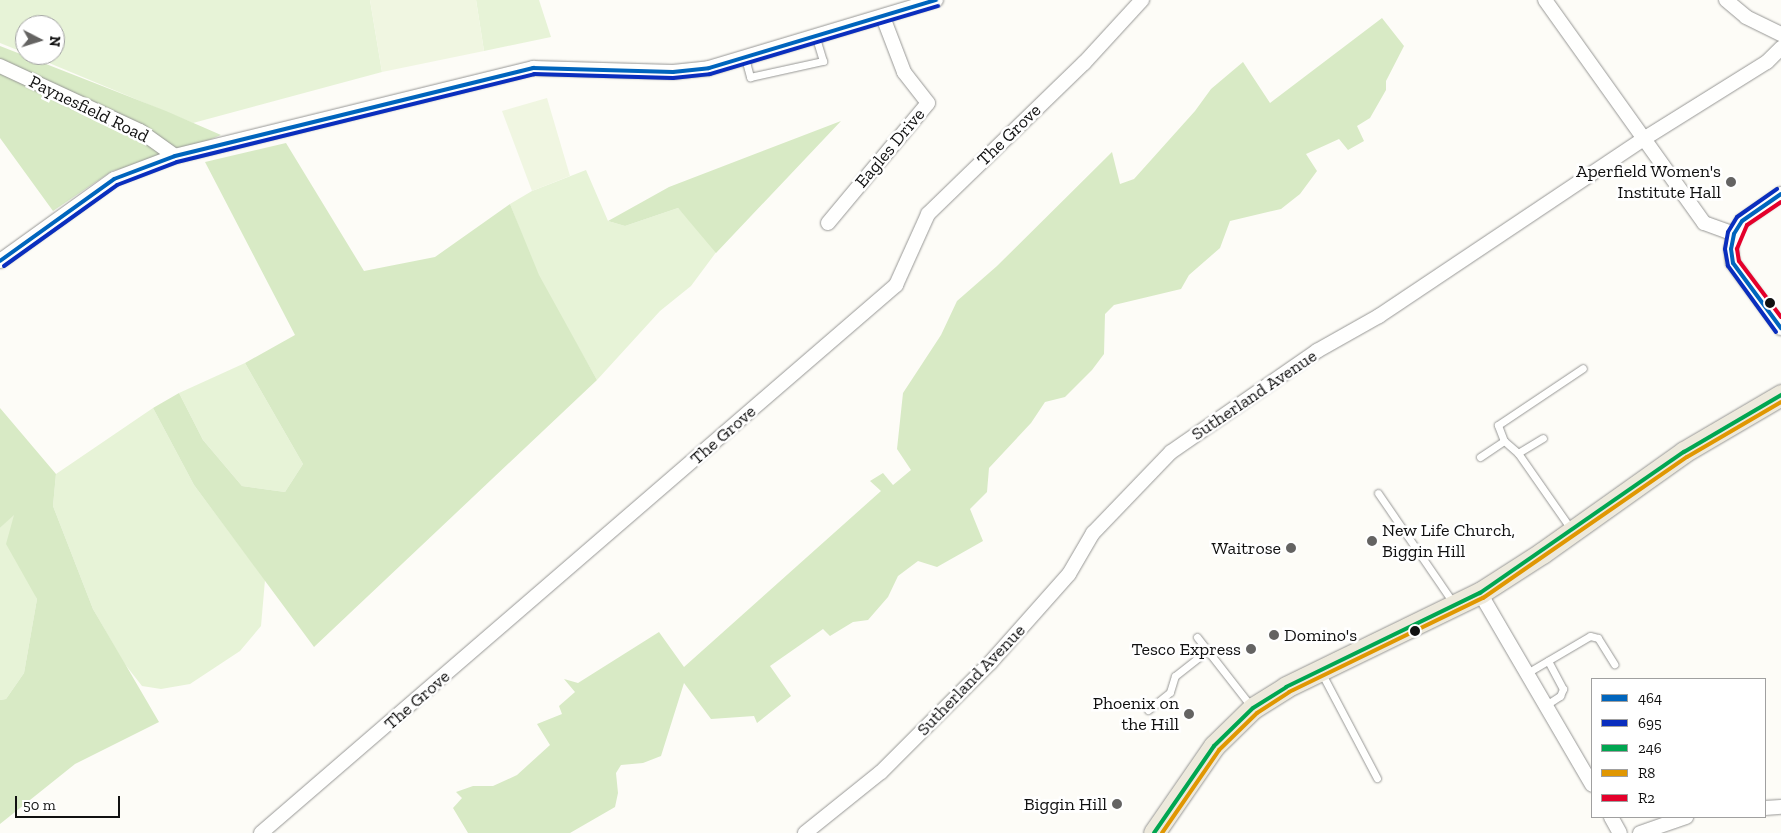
<!DOCTYPE html>
<html>
<head>
<meta charset="utf-8">
<style>
  body { margin:0 }
  #map { position:relative; width:1781px; height:833px; overflow:hidden; background:#fdfcf7; font-family:"Zilla Slab",serif }
  div>[style] { position:absolute }
  [style*='--x'] { left:calc(var(--x)*1px); top:calc(var(--y)*1px); width:calc(var(--w)*1px); rotate:calc(var(--a)*1deg) }
  .green>* { inset:0; background:#e7f3d7 }
  .forest>* { inset:0; background:#d8eac5 }
  .pitch>* { inset:0; background:#f0f6e1 }
  .roads { filter:drop-shadow(0 0 1px #979795) drop-shadow(0 0 1px #979795) }
  .lane>* { height:7px; margin:-3.5px; padding:0 3.5px; transform-origin:3.5px; border-radius:3.5px; background:#fffffe }
  .street>* { height:14px; margin:-7px; padding:0 7px; transform-origin:7px; border-radius:7px; background:#fffffe }
  .primary>* { height:21px; margin:-10.5px; padding:0 10.5px; transform-origin:10.5px; border-radius:10.5px; background:#ede9dc }
  .bus-1>* { height:4px; margin:-2px; padding:0 2px; transform-origin:2px; border-radius:2px; background:#0065bd }
  .bus-2>* { height:4px; margin:-2px; padding:0 2px; transform-origin:2px; border-radius:2px; background:#0a2ebe }
  .bus-3>* { height:4px; margin:-2px; padding:0 2px; transform-origin:2px; border-radius:2px; background:#00a651 }
  .bus-4>* { height:4px; margin:-2px; padding:0 2px; transform-origin:2px; border-radius:2px; background:#e09702 }
  .bus-5>* { height:4px; margin:-2px; padding:0 2px; transform-origin:2px; border-radius:2px; background:#e4002b }
  .dots>* { width:14px; height:14px; translate:-50% -50%; box-sizing:border-box; border:2px solid #fff; border-radius:50% }
  span { translate:-50% -50%; white-space:nowrap; text-align:center; line-height:1.15; -webkit-text-stroke:5px #fff; paint-order:stroke }
  .street-label { font-size:18px; color:#111 }
  .poi-label { font-size:18px; color:#111 }
  .right { translate:-100% -50%; text-align:right }
  .left { translate:0 -50%; text-align:left }
  .legend { position:absolute; left:1591px; top:678px; width:175px; height:140px; box-sizing:border-box; background:#fff; border:1px solid #a0a0a0; margin:0; padding:6px 9px; list-style:none; font-size:15px; color:#111 }
  .legend li { display:flex; align-items:center; gap:10px; height:25px }
  .legend b { width:25px; border:1px solid #a0a0a0 }
  .north { position:absolute; left:15px; top:15px; width:50px; height:50px; box-sizing:border-box; background:#fff; border:1px solid #a0a0a0; border-radius:50%; rotate:95deg; font-size:14px; font-weight:700; line-height:20px; text-align:center; color:#111 }
  .north::after { content:''; display:block; margin:auto; width:18px; height:22px; background:#646362; clip-path:polygon(50% 0,100% 100%,50% 72%,0 100%) }
  .scale { position:absolute; left:15px; top:796px; width:105px; height:22px; box-sizing:border-box; border:2px solid #111; border-top:0; padding-left:6px; font-size:15px; line-height:18px; white-space:nowrap; color:#111; -webkit-text-stroke:4px #fff; paint-order:stroke }
</style>
</head>
<body>
<div id="map">
  <div class="green">
    <i style="clip-path:polygon(0 0,370px 0,382px 72px,193px 123px,30px 55px,55px 55px,55px 25px,25px 25px,25px 53px,0 43px)"></i>
    <i style="clip-path:polygon(476px 0,539px 0,551px 37px,484px 51px)"></i>
    <i style="clip-path:polygon(586px 170px,608px 221px,625px 226px,678px 208px,717px 251px,691px 286px,660px 311px,597px 380px,538px 276px,510px 204px,532px 191px)"></i>
    <i style="clip-path:polygon(245px 363px,303px 464px,285px 492px,242px 486px,203px 440px,179px 393px)"></i>
    <i style="clip-path:polygon(153px 408px,194px 485px,265px 580px,261px 626px,240px 651px,190px 684px,161px 689px,142px 686px,124px 663px,93px 609px,53px 506px,56px 474px)"></i>
    <i style="clip-path:polygon(14px 514px,27px 577px,37px 599px,24px 673px,6px 699px,0 700px,0 528px)"></i>
  </div>
  <div class="forest">
    <i style="clip-path:polygon(1382px 18px,1404px 46px,1386px 81px,1386px 90px,1370px 118px,1357px 126px,1364px 141px,1348px 150px,1339px 139px,1306px 154px,1317px 171px,1300px 194px,1281px 209px,1230px 221px,1220px 248px,1189px 275px,1181px 289px,1114px 305px,1105px 314px,1104px 354px,1092px 370px,1065px 397px,1045px 402px,1031px 423px,989px 468px,987px 492px,970px 509px,983px 541px,937px 567px,918px 561px,898px 576px,888px 597px,868px 620px,853px 622px,830px 636px,823px 629px,770px 666px,791px 696px,757px 723px,754px 716px,711px 719px,684px 683px,661px 756px,643px 763px,621px 765px,616px 773px,618px 793px,615px 807px,570px 833px,468px 833px,453px 808px,462px 798px,456px 792px,473px 786px,493px 786px,517px 775px,550px 745px,537px 724px,562px 714px,559px 706px,575px 692px,564px 679px,578px 683px,659px 632px,684px 667px,881px 491px,870px 481px,883px 473px,893px 485px,911px 470px,897px 449px,903px 393px,941px 335px,957px 301px,997px 266px,1112px 152px,1120px 184px,1134px 179px,1195px 111px,1211px 89px,1243px 62px,1270px 103px)"></i>
    <i style="clip-path:polygon(0 46px,166px 111px,221px 135px,168px 157px,112px 171px,53px 211px,0 138px)"></i>
    <i style="clip-path:polygon(841px 121px,716px 253px,678px 208px,625px 226px,608px 221px,669px 187px)"></i>
    <i style="clip-path:polygon(286px 143px,364px 271px,435px 257px,510px 204px,539px 275px,597px 380px,314px 647px,194px 485px,153px 408px,179px 393px,203px 440px,242px 486px,285px 492px,303px 464px,245px 363px,295px 335px,205px 162px)"></i>
    <i style="clip-path:polygon(0 408px,56px 474px,53px 506px,93px 609px,159px 722px,75px 764px,0 824px,0 700px,6px 699px,24px 673px,37px 599px,6px 544px,14px 515px,0 528px)"></i>
  </div>
  <div class="pitch">
    <i style="clip-path:polygon(370px 0,476px 0,484px 51px,382px 72px)"></i>
    <i style="clip-path:polygon(547px 98px,570px 176px,532px 191px,502px 111px)"></i>
  </div>
  <div class="roads">
    <div class="lane">
      <i style="--x:745;--y:58;--w:20;--a:75"></i>
      <i style="--x:750;--y:77;--w:75;--a:-12.4"></i>
      <i style="--x:823;--y:61;--w:24;--a:-107"></i>
      <i style="--x:1518;--y:453;--w:29;--a:-31"></i>
      <i style="--x:1480;--y:457;--w:29;--a:-34"></i>
      <i style="--x:1378;--y:493;--w:135;--a:55.6"></i>
      <i style="--x:1571;--y:529;--w:93;--a:-124.9"></i>
      <i style="--x:1518;--y:453;--w:18;--a:-139"></i>
      <i style="--x:1504;--y:441;--w:17;--a:-111"></i>
      <i style="--x:1498;--y:425;--w:102;--a:-33.8"></i>
      <i style="--x:1197;--y:637;--w:88;--a:52"></i>
      <i style="--x:1321;--y:672;--w:120;--a:62.2"></i>
      <i style="--x:1527;--y:673;--w:73;--a:-30.4"></i>
      <i style="--x:1590;--y:636;--w:8;--a:14"></i>
      <i style="--x:1598;--y:638;--w:31;--a:58"></i>
      <i style="--x:1546;--y:705;--w:17;--a:-33"></i>
      <i style="--x:1560;--y:696;--w:8;--a:-67"></i>
      <i style="--x:1563;--y:689;--w:32;--a:-118"></i>
      <i style="--x:1148;--y:710;--w:28;--a:-39"></i>
      <i style="--x:1170;--y:692;--w:17;--a:-73"></i>
      <i style="--x:1175;--y:676;--w:42;--a:-38.2"></i>
    </div>
    <div class="street">
      <i style="--x:1545;--y:0;--w:274;--a:54.5"></i>
      <i style="--x:1704;--y:223;--w:32;--a:20"></i>
      <i style="--x:1726;--y:0;--w:26;--a:40"></i>
      <i style="--x:1746;--y:17;--w:39;--a:26"></i>
      <i style="--x:0;--y:66;--w:154;--a:24.9"></i>
      <i style="--x:140;--y:131;--w:43;--a:35.5"></i>
      <i style="--x:1781;--y:194;--w:47;--a:145.3"></i>
      <i style="--x:1742;--y:221;--w:15;--a:122"></i>
      <i style="--x:1734;--y:234;--w:15;--a:101"></i>
      <i style="--x:1731;--y:249;--w:14;--a:82"></i>
      <i style="--x:1733;--y:263;--w:81;--a:53.6"></i>
      <i style="--x:828;--y:223;--w:156;--a:-50.2"></i>
      <i style="--x:928;--y:103;--w:39;--a:-128"></i>
      <i style="--x:904;--y:72;--w:59;--a:-110.9"></i>
      <i style="--x:0;--y:261;--w:140;--a:-35.7"></i>
      <i style="--x:114;--y:179;--w:65;--a:-20.7"></i>
      <i style="--x:175;--y:156;--w:369;--a:-13.8"></i>
      <i style="--x:533;--y:68;--w:140;--a:1.6"></i>
      <i style="--x:673;--y:72;--w:36;--a:-6"></i>
      <i style="--x:709;--y:68;--w:237;--a:-16.7"></i>
      <i style="--x:1480;--y:593;--w:222;--a:59.7"></i>
      <i style="--x:1765;--y:808;--w:16;--a:-4"></i>
      <i style="--x:1611;--y:817;--w:18;--a:61"></i>
      <i style="--x:261;--y:833;--w:839;--a:-40.79"></i>
      <i style="--x:896;--y:285;--w:78;--a:-65.7"></i>
      <i style="--x:928;--y:214;--w:217;--a:-44.1"></i>
      <i style="--x:1084;--y:63;--w:86;--a:-47.4"></i>
      <i style="--x:805;--y:833;--w:97;--a:-38.8"></i>
      <i style="--x:881;--y:772;--w:154;--a:-45"></i>
      <i style="--x:990;--y:663;--w:119;--a:-48.4"></i>
      <i style="--x:1069;--y:574;--w:48;--a:-59.7"></i>
      <i style="--x:1093;--y:533;--w:112;--a:-46.1"></i>
      <i style="--x:1171;--y:452;--w:178;--a:-34.7"></i>
      <i style="--x:1317;--y:351;--w:71;--a:-29.4"></i>
      <i style="--x:1379;--y:316;--w:316;--a:-33.8"></i>
      <i style="--x:1642;--y:140;--w:147;--a:-32"></i>
      <i style="--x:1767;--y:62;--w:20;--a:-45"></i>
      <i style="--x:1640;--y:833;--w:49;--a:-19.2"></i>
    </div>
    <div class="primary">
      <i style="--x:1154;--y:833;--w:106;--a:-55.4"></i>
      <i style="--x:1214;--y:746;--w:54;--a:-44.3"></i>
      <i style="--x:1253;--y:708;--w:39;--a:-32"></i>
      <i style="--x:1286;--y:687;--w:216;--a:-25.9"></i>
      <i style="--x:1480;--y:593;--w:74;--a:-32.8"></i>
      <i style="--x:1542;--y:553;--w:174;--a:-35.4"></i>
      <i style="--x:1684;--y:452;--w:113;--a:-30.4"></i>
    </div>
  </div>
  <div class="bus-1">
    <i style="--x:1781;--y:194;--w:47;--a:145.3"></i>
    <i style="--x:1742;--y:221;--w:15;--a:122"></i>
    <i style="--x:1734;--y:234;--w:15;--a:101"></i>
    <i style="--x:1731;--y:249;--w:14;--a:82"></i>
    <i style="--x:1733;--y:263;--w:81;--a:53.6"></i>
    <i style="--x:0;--y:261;--w:140;--a:-35.7"></i>
    <i style="--x:114;--y:179;--w:65;--a:-20.7"></i>
    <i style="--x:175;--y:156;--w:369;--a:-13.8"></i>
    <i style="--x:533;--y:68;--w:140;--a:1.6"></i>
    <i style="--x:673;--y:72;--w:36;--a:-6"></i>
    <i style="--x:709;--y:68;--w:237;--a:-16.7"></i>
  </div>
  <div class="bus-2">
    <i style="--x:4;--y:266;--w:139;--a:-35.6"></i>
    <i style="--x:117;--y:185;--w:64;--a:-21"></i>
    <i style="--x:177;--y:162;--w:368;--a:-13.8"></i>
    <i style="--x:534;--y:74;--w:139;--a:1.6"></i>
    <i style="--x:673;--y:78;--w:37;--a:-6"></i>
    <i style="--x:710;--y:74;--w:238;--a:-16.6"></i>
    <i style="--x:1776;--y:332;--w:82;--a:-126"></i>
    <i style="--x:1728;--y:266;--w:17;--a:-100"></i>
    <i style="--x:1725;--y:249;--w:17;--a:-80"></i>
    <i style="--x:1728;--y:232;--w:17;--a:-59"></i>
    <i style="--x:1737;--y:217;--w:49;--a:-35"></i>
  </div>
  <div class="bus-3">
    <i style="--x:1154;--y:833;--w:106;--a:-55.4"></i>
    <i style="--x:1214;--y:746;--w:54;--a:-44.3"></i>
    <i style="--x:1253;--y:708;--w:39;--a:-32"></i>
    <i style="--x:1286;--y:687;--w:216;--a:-25.9"></i>
    <i style="--x:1480;--y:593;--w:248;--a:-34.7"></i>
    <i style="--x:1684;--y:452;--w:113;--a:-30.4"></i>
  </div>
  <div class="bus-4">
    <i style="--x:1162;--y:833;--w:101;--a:-55.5"></i>
    <i style="--x:1219;--y:750;--w:53;--a:-44.2"></i>
    <i style="--x:1257;--y:713;--w:38;--a:-33"></i>
    <i style="--x:1289;--y:692;--w:216;--a:-25.9"></i>
    <i style="--x:1483;--y:598;--w:248;--a:-34.7"></i>
    <i style="--x:1687;--y:457;--w:109;--a:-30.3"></i>
  </div>
  <div class="bus-5">
    <i style="--x:1781;--y:202;--w:41;--a:145.9"></i>
    <i style="--x:1747;--y:225;--w:26;--a:113"></i>
    <i style="--x:1737;--y:249;--w:12;--a:81"></i>
    <i style="--x:1739;--y:261;--w:70;--a:53.1"></i>
  </div>
  <div class="dots">
    <i style="left:1731px;top:182px;background:#646362"></i>
    <i style="left:1770px;top:303px;background:#111"></i>
    <i style="left:1372px;top:541px;background:#646362"></i>
    <i style="left:1291px;top:548px;background:#646362"></i>
    <i style="left:1415px;top:631px;background:#111"></i>
    <i style="left:1274px;top:635px;background:#646362"></i>
    <i style="left:1251px;top:649px;background:#646362"></i>
    <i style="left:1189px;top:714px;background:#646362"></i>
    <i style="left:1117px;top:804px;background:#646362"></i>
  </div>
  <div class="street-label">
    <span style="left:89px;top:109px;rotate:26deg">Paynesfield Road</span>
    <span style="left:1009px;top:135px;rotate:-44deg">The Grove</span>
    <span style="left:890px;top:148px;rotate:-50deg">Eagles Drive</span>
    <span style="left:1254px;top:395px;rotate:-34deg">Sutherland Avenue</span>
    <span style="left:723px;top:435px;rotate:-41deg">The Grove</span>
    <span style="left:971px;top:680px;rotate:-46deg">Sutherland Avenue</span>
    <span style="left:417px;top:700px;rotate:-41deg">The Grove</span>
  </div>
  <div class="poi-label">
    <span class="right" style="left:1721px;top:182px">Aperfield Women's<br>Institute Hall</span>
    <span class="left" style="left:1382px;top:541px">New Life Church,<br>Biggin Hill</span>
    <span class="right" style="left:1281px;top:548px">Waitrose</span>
    <span class="left" style="left:1284px;top:635px">Domino's</span>
    <span class="right" style="left:1241px;top:649px">Tesco Express</span>
    <span class="right" style="left:1179px;top:714px">Phoenix on<br>the Hill</span>
    <span class="right" style="left:1107px;top:804px">Biggin Hill</span>
  </div>
  <ul class="legend">
  <li><b style="height:6px;background:#0065bd"></b>464</li>
  <li><b style="height:6px;background:#0a2ebe"></b>695</li>
  <li><b style="height:6px;background:#00a651"></b>246</li>
  <li><b style="height:6px;background:#e09702"></b>R8</li>
  <li><b style="height:6px;background:#e4002b"></b>R2</li>
  </ul>
  <div class="north">N</div>
  <div class="scale">50 m</div>
</div>
</body>
</html>
